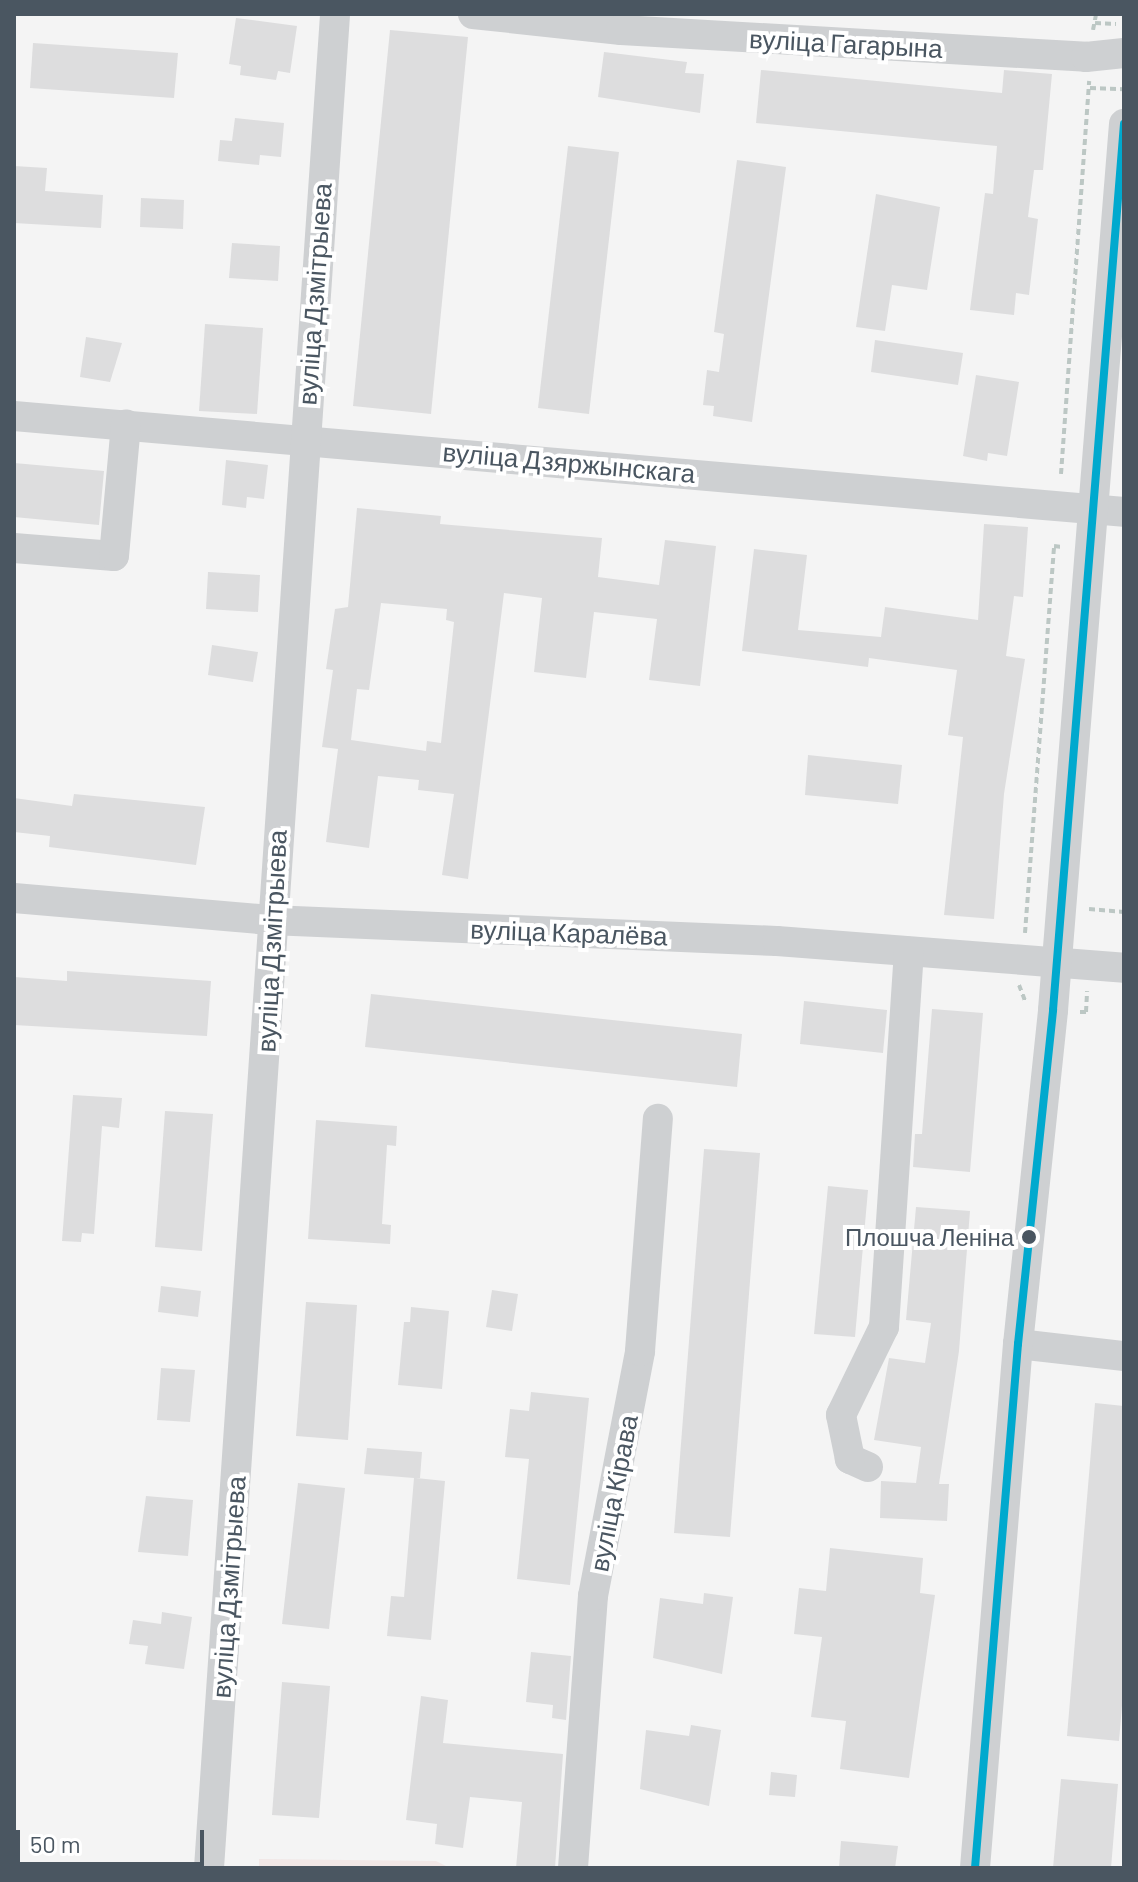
<!DOCTYPE html>
<html>
<head>
<meta charset="utf-8">
<style>
  body { margin:0 }
  #map { position:relative; width:1138px; height:1882px; overflow:hidden; background:#f4f4f4; font-family:Barlow,sans-serif }
  div>[style] { position:absolute }
  [style*='--x'] { left:calc(var(--x)*1px); top:calc(var(--y)*1px); width:calc(var(--w)*1px); rotate:calc(var(--a)*1deg) }
  .medical>* { inset:0; background:#f1e7e6 }
  .building>* { inset:0; background:#ddddde }
  .path>* { height:4px; margin-top:-2px; transform-origin:0; background:repeating-linear-gradient(90deg,#bcc7c4 0 6px,transparent 0 10px) }
  .minor>* { height:30px; margin:-15px; padding:0 15px; transform-origin:15px; border-radius:15px; background:#ced0d2 }
  .bus-1>* { height:8px; margin:-4px; padding:0 4px; transform-origin:4px; border-radius:4px; background:#00a9ce }
  .dots>* { width:22px; height:22px; translate:-50% -50%; box-sizing:border-box; border:4px solid #fff; border-radius:50% }
  span { translate:-50% -50%; white-space:nowrap; text-align:center; line-height:1.15; -webkit-text-stroke:8px #fff; paint-order:stroke }
  .bus-label { font-size:24px; color:#4a5661 }
  .right { translate:-100% -50%; text-align:right }
  .street-label { font-size:26px; color:#4a5661 }
  .frame { position:absolute; inset:0; border:16px solid #4a5661; pointer-events:none }
  .scale { position:absolute; left:16px; top:1830px; width:188px; height:36px; box-sizing:border-box; border:4px solid #4a5661; border-top:0; padding-left:10px; font-size:24px; line-height:28px; white-space:nowrap; color:#4a5661; -webkit-text-stroke:6px #fff; paint-order:stroke }
</style>
</head>
<body>
<div id="map">
  <div class="medical">
    <i style="clip-path:polygon(259px 1859px,436px 1861px,450px 1868px,259px 1868px)"></i>
  </div>
  <div class="building">
    <i style="clip-path:polygon(236px 18px,297px 26px,290px 73px,278px 71px,276px 80px,240px 75px,241px 66px,229px 64px)"></i>
    <i style="clip-path:polygon(390px 30px,468px 37px,431px 414px,353px 406px)"></i>
    <i style="clip-path:polygon(33px 43px,178px 53px,174px 98px,30px 88px)"></i>
    <i style="clip-path:polygon(604px 52px,687px 62px,685px 73px,704px 74px,700px 113px,598px 97px)"></i>
    <i style="clip-path:polygon(761px 70px,1002px 93px,1004px 70px,1052px 74px,1043px 170px,1034px 170px,1028px 217px,1038px 219px,1029px 295px,1016px 293px,1014px 315px,970px 310px,985px 193px,993px 194px,997px 146px,756px 123px)"></i>
    <i style="clip-path:polygon(235px 118px,284px 123px,281px 157px,260px 155px,259px 165px,218px 161px,220px 140px,232px 141px)"></i>
    <i style="clip-path:polygon(568px 146px,619px 152px,589px 414px,538px 408px)"></i>
    <i style="clip-path:polygon(737px 160px,786px 167px,752px 422px,713px 416px,714px 406px,703px 405px,707px 370px,719px 372px,724px 334px,714px 332px)"></i>
    <i style="clip-path:polygon(14px 166px,47px 168px,45px 191px,103px 195px,101px 228px,14px 223px)"></i>
    <i style="clip-path:polygon(876px 194px,940px 207px,927px 290px,892px 285px,885px 331px,856px 327px)"></i>
    <i style="clip-path:polygon(141px 198px,184px 200px,183px 229px,140px 227px)"></i>
    <i style="clip-path:polygon(232px 243px,280px 246px,278px 281px,229px 278px)"></i>
    <i style="clip-path:polygon(205px 324px,263px 328px,257px 414px,199px 411px)"></i>
    <i style="clip-path:polygon(86px 337px,122px 343px,110px 382px,80px 377px)"></i>
    <i style="clip-path:polygon(875px 340px,963px 353px,958px 385px,871px 372px)"></i>
    <i style="clip-path:polygon(976px 375px,1019px 382px,1007px 456px,988px 453px,987px 461px,963px 456px)"></i>
    <i style="clip-path:polygon(226px 460px,268px 465px,264px 499px,247px 497px,246px 508px,222px 505px)"></i>
    <i style="clip-path:polygon(14px 463px,104px 471px,99px 525px,14px 517px)"></i>
    <i style="clip-path:polygon(evenodd,357px 508px,441px 516px,440px 524px,602px 538px,598px 577px,659px 585px,665px 540px,716px 546px,700px 686px,649px 680px,657px 619px,594px 612px,586px 678px,534px 672px,542px 598px,504px 593px,468px 879px,442px 875px,454px 794px,418px 790px,419px 780px,378px 776px,369px 848px,326px 842px,338px 749px,322px 747px,333px 670px,326px 669px,335px 609px,348px 607px,357px 508px,381px 603px,447px 609px,446px 620px,454px 622px,441px 743px,427px 741px,426px 751px,351px 740px,357px 689px,369px 690px,381px 603px)"></i>
    <i style="clip-path:polygon(984px 524px,1028px 527px,1023px 597px,1014px 596px,1006px 656px,1025px 659px,1004px 794px,994px 919px,944px 915px,963px 737px,948px 735px,957px 670px,869px 658px,868px 667px,742px 651px,754px 549px,807px 555px,798px 630px,881px 637px,885px 607px,978px 620px)"></i>
    <i style="clip-path:polygon(208px 572px,260px 575px,258px 612px,206px 609px)"></i>
    <i style="clip-path:polygon(212px 645px,258px 652px,253px 682px,208px 675px)"></i>
    <i style="clip-path:polygon(808px 755px,902px 765px,898px 804px,805px 795px)"></i>
    <i style="clip-path:polygon(74px 794px,205px 807px,196px 865px,49px 847px,50px 836px,14px 832px,14px 798px,72px 806px)"></i>
    <i style="clip-path:polygon(67px 971px,211px 981px,207px 1036px,14px 1025px,14px 977px,67px 981px)"></i>
    <i style="clip-path:polygon(371px 994px,742px 1034px,737px 1087px,365px 1047px)"></i>
    <i style="clip-path:polygon(804px 1001px,887px 1010px,883px 1053px,800px 1044px)"></i>
    <i style="clip-path:polygon(932px 1009px,983px 1013px,970px 1172px,913px 1167px,915px 1134px,922px 1134px)"></i>
    <i style="clip-path:polygon(73px 1095px,122px 1098px,119px 1128px,102px 1126px,94px 1234px,82px 1233px,81px 1242px,62px 1241px)"></i>
    <i style="clip-path:polygon(165px 1111px,213px 1114px,202px 1251px,155px 1247px)"></i>
    <i style="clip-path:polygon(316px 1120px,397px 1126px,396px 1146px,387px 1145px,382px 1224px,391px 1225px,390px 1244px,308px 1239px)"></i>
    <i style="clip-path:polygon(704px 1149px,760px 1153px,730px 1537px,674px 1533px)"></i>
    <i style="clip-path:polygon(828px 1186px,868px 1190px,855px 1337px,814px 1334px)"></i>
    <i style="clip-path:polygon(916px 1207px,970px 1211px,959px 1351px,939px 1484px,949px 1484px,947px 1521px,880px 1518px,881px 1481px,916px 1483px,921px 1447px,874px 1440px,889px 1358px,925px 1363px,931px 1323px,906px 1320px)"></i>
    <i style="clip-path:polygon(161px 1286px,201px 1291px,198px 1317px,158px 1312px)"></i>
    <i style="clip-path:polygon(492px 1290px,518px 1294px,512px 1331px,486px 1327px)"></i>
    <i style="clip-path:polygon(306px 1302px,357px 1305px,348px 1440px,296px 1436px)"></i>
    <i style="clip-path:polygon(411px 1307px,449px 1311px,442px 1389px,398px 1385px,404px 1322px,410px 1322px)"></i>
    <i style="clip-path:polygon(161px 1368px,195px 1370px,190px 1422px,157px 1420px)"></i>
    <i style="clip-path:polygon(531px 1392px,589px 1398px,570px 1585px,517px 1579px,529px 1459px,505px 1457px,510px 1409px,529px 1411px)"></i>
    <i style="clip-path:polygon(1095px 1403px,1124px 1406px,1124px 1682px,1119px 1741px,1067px 1736px)"></i>
    <i style="clip-path:polygon(367px 1448px,422px 1452px,420px 1478px,416px 1478px,445px 1481px,431px 1640px,387px 1636px,391px 1596px,404px 1597px,414px 1478px,364px 1474px)"></i>
    <i style="clip-path:polygon(298px 1483px,345px 1488px,329px 1629px,282px 1624px)"></i>
    <i style="clip-path:polygon(146px 1496px,193px 1500px,188px 1556px,138px 1552px)"></i>
    <i style="clip-path:polygon(830px 1548px,923px 1558px,920px 1593px,935px 1595px,909px 1778px,840px 1769px,846px 1721px,811px 1717px,822px 1637px,794px 1634px,799px 1588px,826px 1591px)"></i>
    <i style="clip-path:polygon(704px 1593px,733px 1597px,722px 1674px,653px 1658px,660px 1598px,703px 1604px)"></i>
    <i style="clip-path:polygon(162px 1612px,192px 1617px,184px 1669px,145px 1664px,148px 1646px,129px 1644px,133px 1620px,161px 1624px)"></i>
    <i style="clip-path:polygon(531px 1652px,571px 1656px,566px 1720px,552px 1718px,553px 1705px,526px 1702px)"></i>
    <i style="clip-path:polygon(282px 1682px,330px 1686px,319px 1818px,272px 1815px)"></i>
    <i style="clip-path:polygon(421px 1696px,448px 1700px,443px 1743px,563px 1754px,555px 1868px,516px 1868px,522px 1802px,470px 1797px,463px 1848px,435px 1844px,437px 1824px,406px 1820px)"></i>
    <i style="clip-path:polygon(691px 1725px,721px 1730px,709px 1806px,640px 1789px,646px 1730px,689px 1736px)"></i>
    <i style="clip-path:polygon(771px 1772px,797px 1775px,795px 1797px,769px 1795px)"></i>
    <i style="clip-path:polygon(1061px 1779px,1118px 1784px,1111px 1868px,1053px 1868px)"></i>
    <i style="clip-path:polygon(841px 1841px,898px 1846px,895px 1868px,839px 1868px)"></i>
  </div>
  <div class="path">
    <i style="--x:1095;--y:23;--w:21;--a:3"></i>
    <i style="--x:1093;--y:30;--w:16;--a:-79"></i>
    <i style="--x:1090;--y:88;--w:34;--a:2"></i>
    <i style="--x:1061;--y:474;--w:394;--a:-85.9"></i>
    <i style="--x:1089;--y:909;--w:35;--a:5"></i>
    <i style="--x:1025;--y:933;--w:388;--a:-85.7"></i>
    <i style="--x:1054;--y:546;--w:8;--a:7"></i>
    <i style="--x:1019;--y:985;--w:19;--a:69"></i>
    <i style="--x:1080;--y:1012;--w:6;--a:0"></i>
    <i style="--x:1086;--y:1012;--w:21;--a:-87"></i>
  </div>
  <div class="minor">
    <i style="--x:473;--y:14;--w:149;--a:6.2"></i>
    <i style="--x:621;--y:30;--w:466;--a:3.3"></i>
    <i style="--x:1086;--y:57;--w:38;--a:-6"></i>
    <i style="--x:14;--y:416;--w:1114;--a:4.94"></i>
    <i style="--x:14;--y:548;--w:100;--a:4.6"></i>
    <i style="--x:114;--y:556;--w:132;--a:-84.8"></i>
    <i style="--x:14;--y:898;--w:257;--a:4.9"></i>
    <i style="--x:270;--y:920;--w:507;--a:2.37"></i>
    <i style="--x:777;--y:941;--w:348;--a:4.4"></i>
    <i style="--x:1018;--y:1344;--w:107;--a:6.5"></i>
    <i style="--x:868;--y:1467;--w:20;--a:-156"></i>
    <i style="--x:850;--y:1459;--w:45;--a:-101.6"></i>
    <i style="--x:841;--y:1415;--w:98;--a:-64"></i>
    <i style="--x:884;--y:1327;--w:376;--a:-86.2"></i>
    <i style="--x:209;--y:1868;--w:1858;--a:-86.11"></i>
    <i style="--x:573;--y:1868;--w:273;--a:-85.8"></i>
    <i style="--x:593;--y:1596;--w:249;--a:-79.1"></i>
    <i style="--x:640;--y:1351;--w:233;--a:-85.6"></i>
    <i style="--x:975;--y:1868;--w:526;--a:-85.31"></i>
    <i style="--x:1018;--y:1344;--w:336;--a:-84"></i>
    <i style="--x:1053;--y:1010;--w:889;--a:-85.42"></i>
  </div>
  <div class="bus-1">
    <i style="--x:975;--y:1868;--w:526;--a:-85.31"></i>
    <i style="--x:1018;--y:1344;--w:336;--a:-84"></i>
    <i style="--x:1053;--y:1010;--w:889;--a:-85.42"></i>
  </div>
  <div class="dots">
    <i style="left:1029px;top:1237px;background:#4a5661"></i>
  </div>
  <div class="bus-label">
    <span class="right" style="left:1014px;top:1237px">Плошча Леніна</span>
  </div>
  <div class="street-label">
    <span style="left:846px;top:43px;rotate:3deg">вуліца Гагарына</span>
    <span style="left:314px;top:294px;rotate:-86deg">вуліца Дзмітрыева</span>
    <span style="left:569px;top:462px;rotate:5deg">вуліца Дзяржынскага</span>
    <span style="left:569px;top:932px;rotate:2deg">вуліца Каралёва</span>
    <span style="left:271px;top:941px;rotate:-87deg">вуліца Дзмітрыева</span>
    <span style="left:613px;top:1493px;rotate:-79deg">вуліца Кірава</span>
    <span style="left:228px;top:1587px;rotate:-86deg">вуліца Дзмітрыева</span>
  </div>
  <div class="frame"></div>
  <div class="scale">50 m</div>
</div>
</body>
</html>
